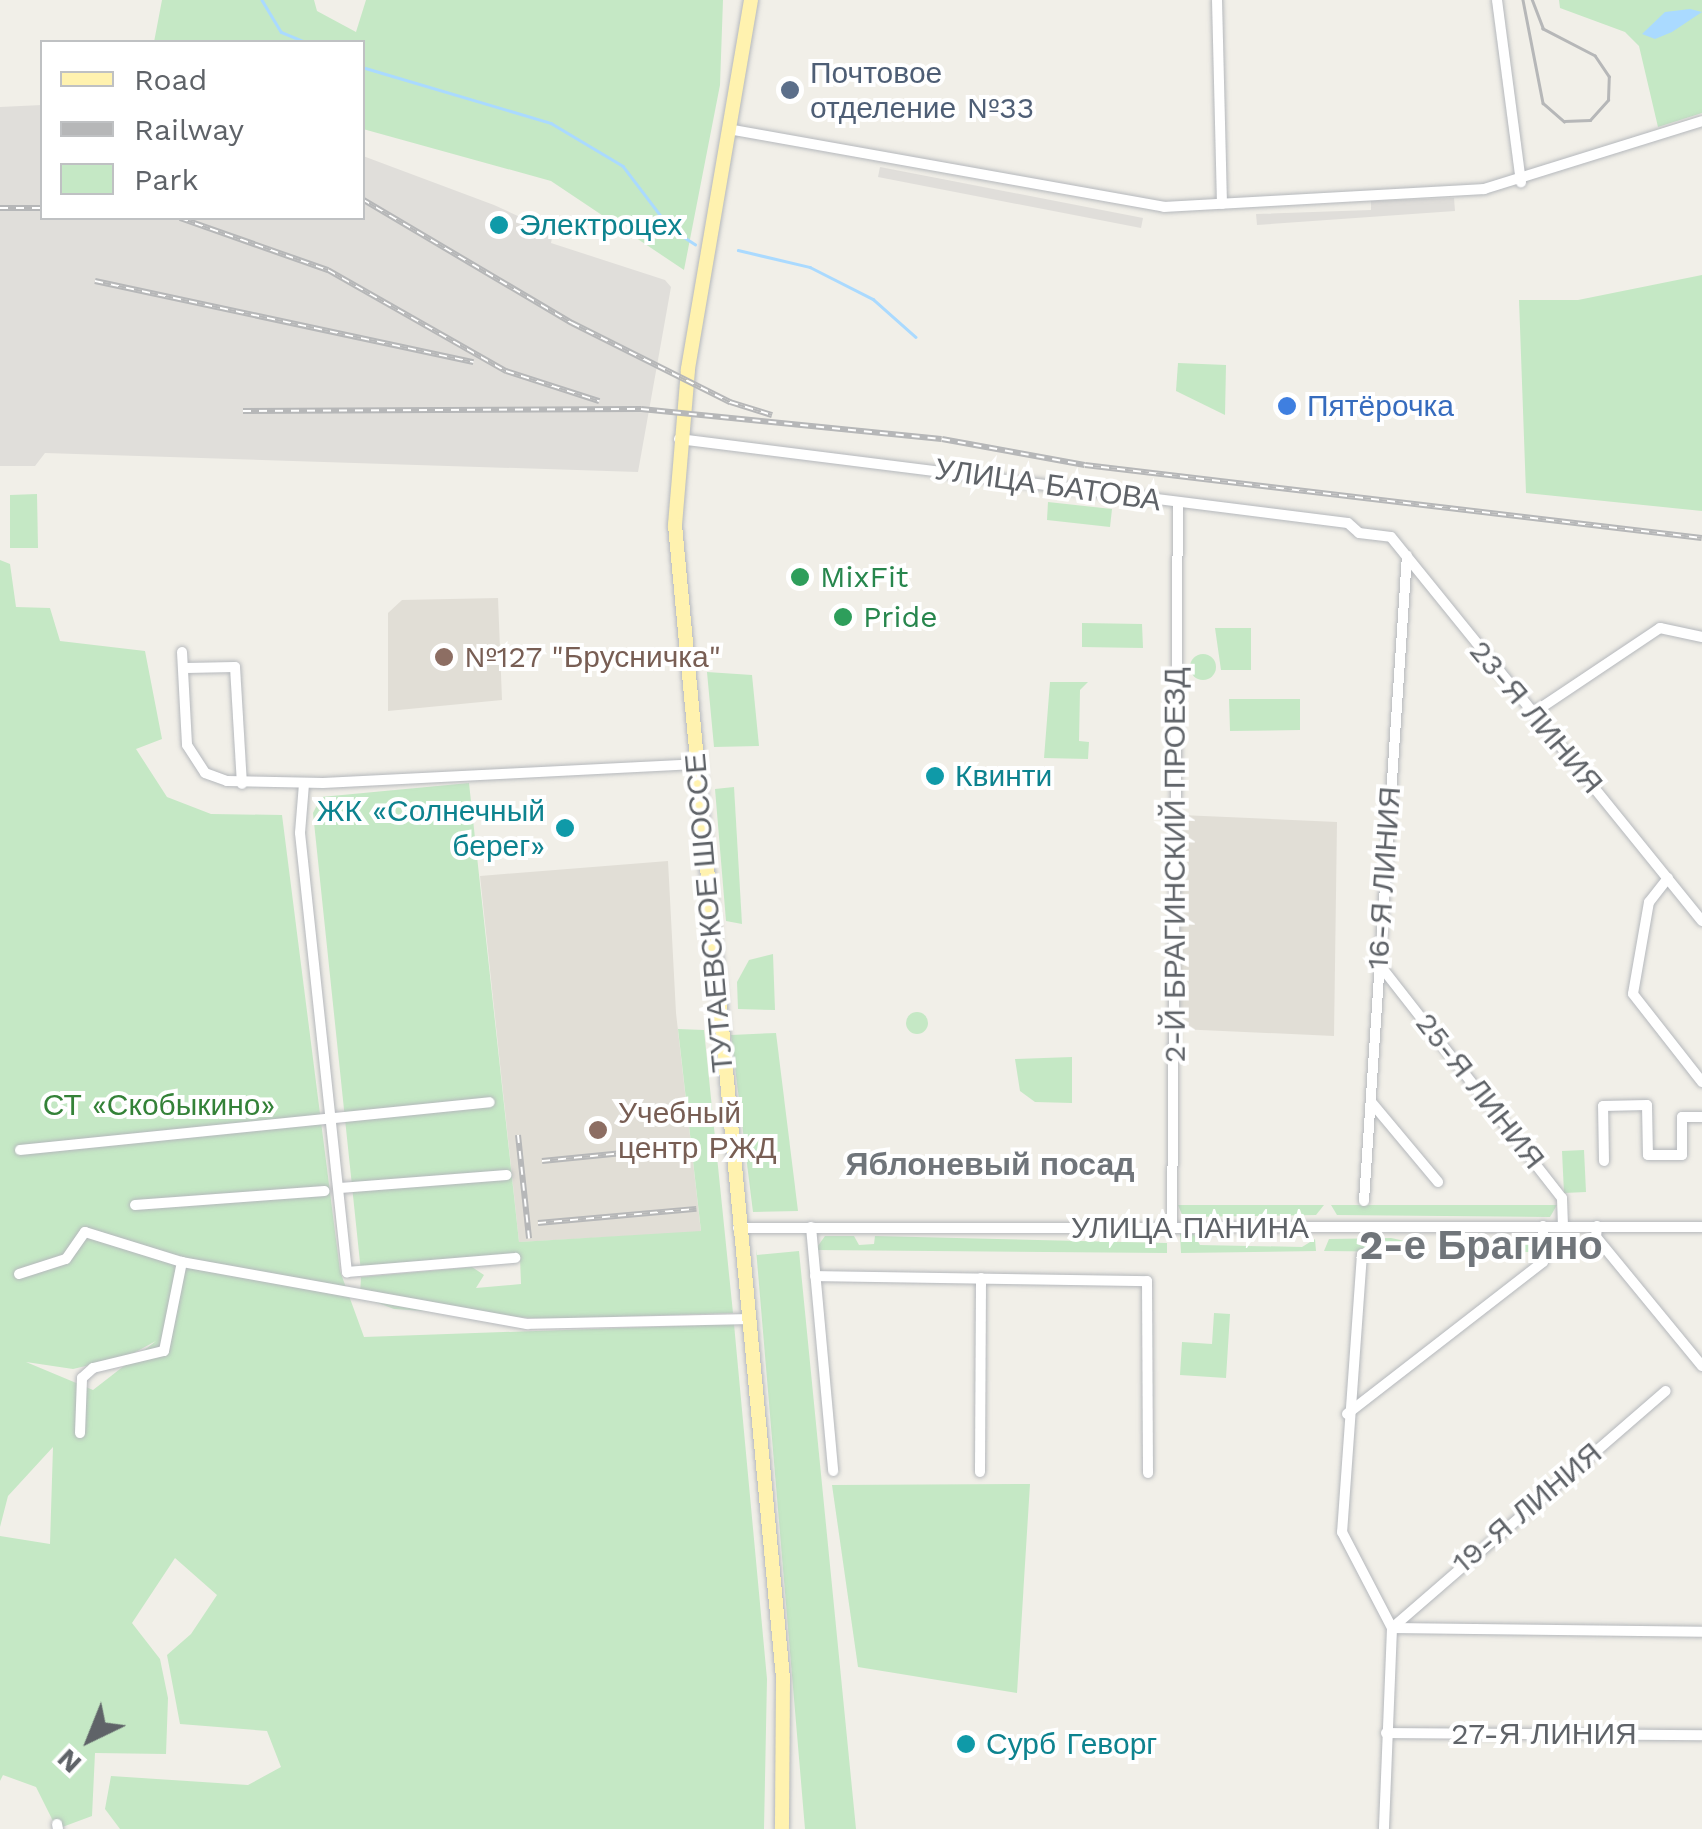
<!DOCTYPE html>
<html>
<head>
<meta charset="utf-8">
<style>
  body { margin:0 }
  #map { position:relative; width:1702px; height:1829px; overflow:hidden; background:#f1efe8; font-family:"Work Sans",sans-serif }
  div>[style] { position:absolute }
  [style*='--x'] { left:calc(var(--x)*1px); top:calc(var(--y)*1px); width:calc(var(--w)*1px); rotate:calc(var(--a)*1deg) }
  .industrial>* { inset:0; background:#e0deda }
  .education>* { inset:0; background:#e1ded6 }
  .green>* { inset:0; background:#c5e8c5 }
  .round { border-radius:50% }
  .water>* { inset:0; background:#aadaff }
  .stream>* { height:2.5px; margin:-1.25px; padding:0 1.25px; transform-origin:1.25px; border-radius:1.25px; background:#aadaff }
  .roads { filter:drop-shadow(0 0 2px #b5b8bc) drop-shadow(0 0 2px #b5b8bc) }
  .minor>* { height:10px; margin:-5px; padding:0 5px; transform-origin:5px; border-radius:5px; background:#fff }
  .major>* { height:14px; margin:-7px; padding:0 7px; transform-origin:7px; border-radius:7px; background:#fff2af }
  .tram>* { height:2.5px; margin:-1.25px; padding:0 1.25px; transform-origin:1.25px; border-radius:1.25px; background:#b6b7b8 }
  .rail>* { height:6px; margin-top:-3px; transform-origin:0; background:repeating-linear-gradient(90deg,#fff 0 8px,#b6b7b8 0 16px); box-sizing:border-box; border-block:2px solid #b6b7b8 }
  .dots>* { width:28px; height:28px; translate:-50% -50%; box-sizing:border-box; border:5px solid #fff; border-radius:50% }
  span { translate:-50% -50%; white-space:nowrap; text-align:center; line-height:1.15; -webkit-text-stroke:8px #fff; paint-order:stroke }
  .service-label { font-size:30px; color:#4e5e75 }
  .left { translate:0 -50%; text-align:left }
  .culture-label { font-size:30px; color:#0d838f }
  .right { translate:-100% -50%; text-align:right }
  .shop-label { font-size:30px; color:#366cbe }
  .street-label { font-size:30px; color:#5f6368 }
  .leisure-label { font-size:30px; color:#27864d }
  .education-label { font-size:30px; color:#785e54 }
  .park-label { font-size:30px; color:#348238 }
  .neighbourhood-label { font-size:32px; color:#70757a; font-weight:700 }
  .district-label { font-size:40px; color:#70757a; font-weight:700 }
  .legend { position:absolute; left:40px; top:40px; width:325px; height:180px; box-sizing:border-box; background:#fff; border:2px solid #bfc1c3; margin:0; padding:12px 18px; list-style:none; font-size:30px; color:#5f6368 }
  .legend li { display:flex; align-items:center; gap:20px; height:50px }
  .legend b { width:50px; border:2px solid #bfc1c3 }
  .north { position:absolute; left:40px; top:1689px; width:100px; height:100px; -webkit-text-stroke:8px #fff; paint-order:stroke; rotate:223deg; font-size:28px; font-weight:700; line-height:40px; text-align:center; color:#5f6368 }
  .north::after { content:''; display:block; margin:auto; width:35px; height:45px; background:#5f6368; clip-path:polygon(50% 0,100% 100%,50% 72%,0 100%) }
</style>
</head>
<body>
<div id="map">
  <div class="industrial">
    <i style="clip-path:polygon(42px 105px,42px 218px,362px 218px,363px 156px,494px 205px,553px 232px,551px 243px,665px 280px,671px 287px,638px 472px,45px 453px,35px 466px,0 466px,0 107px)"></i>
    <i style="clip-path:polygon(880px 167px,1143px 218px,1141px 228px,878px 177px)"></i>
    <i style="clip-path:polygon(1454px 198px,1455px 211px,1257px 225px,1256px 214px,1371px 210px,1371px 201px)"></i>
  </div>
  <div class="education">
    <i style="clip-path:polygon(498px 598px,502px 700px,388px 711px,388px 613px,402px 600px)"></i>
    <i style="clip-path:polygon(1181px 815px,1337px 822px,1334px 1036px,1179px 1029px)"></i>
    <i style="clip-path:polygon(668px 861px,676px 1013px,701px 1232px,519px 1242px,480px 876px)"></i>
  </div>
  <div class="green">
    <i style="clip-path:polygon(162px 0,314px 0,317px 11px,356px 32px,366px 0,723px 0,720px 85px,684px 270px,551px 181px,363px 129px,362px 42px,154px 42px)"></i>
    <i style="clip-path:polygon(1559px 0,1702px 0,1702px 113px,1658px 127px,1639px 46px,1625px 32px,1560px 8px)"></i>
    <i style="clip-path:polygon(1702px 275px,1702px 511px,1526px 493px,1519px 300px,1578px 300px)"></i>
    <i style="clip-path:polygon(1178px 363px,1226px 365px,1225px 415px,1176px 391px)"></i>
    <i style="clip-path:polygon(37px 494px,38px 548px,10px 548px,10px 495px)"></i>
    <i style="clip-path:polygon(1048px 502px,1112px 509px,1110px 527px,1047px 520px)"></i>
    <i style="clip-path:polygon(evenodd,0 560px,10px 564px,16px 607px,50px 608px,60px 641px,145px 651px,162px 739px,136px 749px,167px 797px,211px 814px,282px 815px,340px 1271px,364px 1337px,734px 1324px,767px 1679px,764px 1829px,120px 1829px,105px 1809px,111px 1776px,248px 1785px,281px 1767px,267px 1731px,180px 1724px,167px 1655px,191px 1634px,217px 1595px,175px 1558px,132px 1623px,160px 1659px,168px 1698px,166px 1754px,95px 1753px,92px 1816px,57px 1829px,36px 1787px,3px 1775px,0 1781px,0 1536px,50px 1544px,53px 1447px,8px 1496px,0 1527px,0 560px,156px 1341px,93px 1390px,26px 1362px,73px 1369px,128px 1356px,156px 1341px)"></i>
    <i style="clip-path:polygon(1082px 623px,1142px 624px,1143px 648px,1082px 647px)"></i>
    <i style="clip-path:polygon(1215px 628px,1251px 628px,1251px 670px,1221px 670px)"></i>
    <i class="round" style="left:1190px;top:654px;width:26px;height:26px"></i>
    <i style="clip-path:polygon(707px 672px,752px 675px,759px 746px,714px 747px)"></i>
    <i style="clip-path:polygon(1050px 682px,1088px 682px,1080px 690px,1079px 741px,1089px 742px,1088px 759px,1044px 758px)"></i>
    <i style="clip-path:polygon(1229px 699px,1300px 699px,1300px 730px,1230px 731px)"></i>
    <i style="clip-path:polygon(469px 783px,519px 1242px,701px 1231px,678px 1029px,704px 1030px,733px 1313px,548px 1319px,394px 1309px,360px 1296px,361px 1277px,472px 1267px,484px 1275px,476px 1288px,521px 1284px,520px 1258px,361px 1272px,313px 813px,321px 797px)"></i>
    <i style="clip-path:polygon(734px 787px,742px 924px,726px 921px,715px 789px)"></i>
    <i style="clip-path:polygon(773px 954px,775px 1010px,738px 1009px,737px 982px,749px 960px)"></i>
    <i class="round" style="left:906px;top:1012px;width:22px;height:22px"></i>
    <i style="clip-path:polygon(776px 1033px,798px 1211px,753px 1212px,731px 1035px)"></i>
    <i style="clip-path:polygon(1072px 1057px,1072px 1103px,1035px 1102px,1020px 1091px,1015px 1059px)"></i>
    <i style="clip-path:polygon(1584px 1150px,1586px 1192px,1564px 1193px,1562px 1151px)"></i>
    <i style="clip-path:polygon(1178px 1205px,1324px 1205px,1316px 1215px,1183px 1217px)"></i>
    <i style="clip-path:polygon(1331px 1205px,1557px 1205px,1550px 1217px,1337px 1215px)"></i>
    <i style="clip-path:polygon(1180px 1234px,1194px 1234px,1200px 1245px,1302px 1247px,1315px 1239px,1316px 1251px,1181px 1253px)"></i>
    <i style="clip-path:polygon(825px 1236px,854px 1236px,859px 1245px,874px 1244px,875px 1236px,1167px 1243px,1167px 1253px,815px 1250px)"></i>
    <i style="clip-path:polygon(1391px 1238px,1424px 1245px,1423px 1252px,1324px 1251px,1329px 1239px)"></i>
    <i style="clip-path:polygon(1496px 1238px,1535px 1240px,1538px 1252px,1468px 1252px,1468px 1244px)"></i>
    <i style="clip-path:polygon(756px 1249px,757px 1255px,799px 1251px,856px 1829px,805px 1829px)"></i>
    <i style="clip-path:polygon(1214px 1313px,1230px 1314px,1226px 1378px,1180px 1375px,1182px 1342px,1212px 1344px)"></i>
    <i style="clip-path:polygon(1030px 1484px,1017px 1693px,858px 1667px,832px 1485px)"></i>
  </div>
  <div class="water">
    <i style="clip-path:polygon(1690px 9px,1702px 12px,1672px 32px,1655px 39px,1642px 34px,1665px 12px)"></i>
  </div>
  <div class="stream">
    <i style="--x:262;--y:0;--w:37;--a:59"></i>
    <i style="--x:281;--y:32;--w:27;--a:22"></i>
    <i style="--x:362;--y:67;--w:197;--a:16.5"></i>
    <i style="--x:551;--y:123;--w:84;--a:30.8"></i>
    <i style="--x:623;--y:166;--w:78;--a:52.8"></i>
    <i style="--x:670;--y:228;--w:30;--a:33"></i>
    <i style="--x:738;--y:250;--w:74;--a:13.3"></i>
    <i style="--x:810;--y:267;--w:71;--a:26.9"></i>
    <i style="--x:873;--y:299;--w:57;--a:41.5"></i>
  </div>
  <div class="roads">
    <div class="minor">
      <i style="--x:1217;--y:0;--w:204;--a:88.6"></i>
      <i style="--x:1497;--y:0;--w:184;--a:82.5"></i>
      <i style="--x:728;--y:129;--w:443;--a:10.1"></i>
      <i style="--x:1164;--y:207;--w:321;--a:-3.2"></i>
      <i style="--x:1484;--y:189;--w:228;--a:-17.3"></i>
      <i style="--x:679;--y:439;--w:674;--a:7.16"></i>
      <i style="--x:1348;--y:523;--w:15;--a:42"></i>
      <i style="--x:1359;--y:533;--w:32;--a:7"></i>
      <i style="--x:1391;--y:537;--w:494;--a:51"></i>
      <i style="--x:182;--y:652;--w:93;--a:86.9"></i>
      <i style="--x:187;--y:745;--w:33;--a:57"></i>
      <i style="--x:205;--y:773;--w:23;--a:20"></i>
      <i style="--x:227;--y:781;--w:96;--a:1.2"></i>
      <i style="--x:323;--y:783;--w:373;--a:-2.9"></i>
      <i style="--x:186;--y:668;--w:49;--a:-1.2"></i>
      <i style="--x:235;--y:667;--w:117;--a:86.6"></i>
      <i style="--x:1533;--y:713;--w:153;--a:-33.8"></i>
      <i style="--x:1660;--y:628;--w:43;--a:12.1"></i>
      <i style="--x:304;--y:784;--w:49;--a:94.7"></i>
      <i style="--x:300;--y:833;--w:442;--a:83.9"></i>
      <i style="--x:347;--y:1272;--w:169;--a:-4.8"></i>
      <i style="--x:1668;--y:878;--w:31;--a:128"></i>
      <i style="--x:1649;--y:902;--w:93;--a:99.9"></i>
      <i style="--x:1633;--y:994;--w:112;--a:51.9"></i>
      <i style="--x:1379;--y:964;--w:297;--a:52"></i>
      <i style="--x:1562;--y:1198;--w:28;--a:88"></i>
      <i style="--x:1372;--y:1103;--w:103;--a:50.1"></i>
      <i style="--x:20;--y:1150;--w:472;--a:-5.8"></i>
      <i style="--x:1604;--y:1161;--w:55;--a:-91"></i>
      <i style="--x:1603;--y:1106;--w:44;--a:-1.3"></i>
      <i style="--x:1647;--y:1105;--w:50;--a:88.9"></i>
      <i style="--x:1648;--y:1155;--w:34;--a:0"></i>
      <i style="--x:1682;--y:1155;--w:38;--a:-90"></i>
      <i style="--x:1682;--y:1117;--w:20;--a:0"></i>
      <i style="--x:340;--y:1188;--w:167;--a:-4.5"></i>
      <i style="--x:1364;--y:1201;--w:647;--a:-86.19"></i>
      <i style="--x:135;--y:1205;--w:190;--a:-4.2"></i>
      <i style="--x:1597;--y:1226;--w:11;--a:95"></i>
      <i style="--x:1596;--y:1237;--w:167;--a:50.6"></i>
      <i style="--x:811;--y:1227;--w:245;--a:84.8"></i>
      <i style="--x:738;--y:1228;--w:964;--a:-0.06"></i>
      <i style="--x:1172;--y:1229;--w:727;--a:-89.53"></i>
      <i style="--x:1362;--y:1254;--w:279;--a:94.1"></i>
      <i style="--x:1342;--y:1532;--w:108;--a:62.5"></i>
      <i style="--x:1392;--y:1628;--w:201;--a:92.3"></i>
      <i style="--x:19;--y:1274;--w:49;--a:-17.7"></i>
      <i style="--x:66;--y:1259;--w:33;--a:-55"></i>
      <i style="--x:85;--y:1232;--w:102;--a:17.2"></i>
      <i style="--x:182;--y:1262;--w:351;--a:10.2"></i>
      <i style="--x:527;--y:1324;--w:219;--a:-1.3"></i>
      <i style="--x:815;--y:1276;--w:332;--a:0.9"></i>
      <i style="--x:1147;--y:1281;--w:192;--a:89.7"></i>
      <i style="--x:1347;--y:1414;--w:248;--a:-37.8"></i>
      <i style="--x:1543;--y:1262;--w:36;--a:-90"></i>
      <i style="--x:80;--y:1433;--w:55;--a:-87.9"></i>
      <i style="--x:82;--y:1378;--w:15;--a:-42"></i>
      <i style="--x:93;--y:1368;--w:73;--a:-13.5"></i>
      <i style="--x:164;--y:1351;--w:91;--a:-78.6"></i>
      <i style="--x:980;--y:1472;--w:194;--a:-89.7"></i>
      <i style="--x:1392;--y:1628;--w:362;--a:-40.9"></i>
      <i style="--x:1392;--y:1628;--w:310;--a:0.7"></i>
      <i style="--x:1386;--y:1733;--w:316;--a:0.4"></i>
      <i style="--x:57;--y:1824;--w:5;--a:79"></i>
    </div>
    <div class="major">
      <i style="--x:751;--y:0;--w:375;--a:99.7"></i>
      <i style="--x:688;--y:370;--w:156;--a:94.8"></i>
      <i style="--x:675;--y:525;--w:1159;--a:84.65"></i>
      <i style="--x:783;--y:1679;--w:150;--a:90.4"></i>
    </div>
  </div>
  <div class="tram">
    <i style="--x:1523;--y:0;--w:105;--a:79"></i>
    <i style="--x:1543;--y:103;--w:28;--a:41"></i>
    <i style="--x:1564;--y:121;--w:26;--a:-2"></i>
    <i style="--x:1590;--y:120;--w:27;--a:-48"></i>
    <i style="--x:1608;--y:100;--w:23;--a:-88"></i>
    <i style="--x:1609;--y:77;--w:25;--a:-124"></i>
    <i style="--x:1595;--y:56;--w:59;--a:-152.6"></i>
    <i style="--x:1543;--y:29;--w:31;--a:-111"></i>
  </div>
  <div class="rail">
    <i style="--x:362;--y:199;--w:244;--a:30.6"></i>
    <i style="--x:572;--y:323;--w:177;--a:26.6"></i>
    <i style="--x:730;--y:402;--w:44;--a:17.2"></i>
    <i style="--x:0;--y:208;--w:42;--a:0"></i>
    <i style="--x:180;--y:218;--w:157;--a:19.4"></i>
    <i style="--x:328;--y:270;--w:205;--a:29.6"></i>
    <i style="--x:506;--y:371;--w:98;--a:17.9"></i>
    <i style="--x:95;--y:281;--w:387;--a:12.1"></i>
    <i style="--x:243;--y:411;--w:398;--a:-0.3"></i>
    <i style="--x:641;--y:409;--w:302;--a:5.7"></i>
    <i style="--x:942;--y:439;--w:145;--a:10.3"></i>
    <i style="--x:1085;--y:465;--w:621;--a:6.75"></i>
    <i style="--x:518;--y:1135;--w:104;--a:83.9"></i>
    <i style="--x:542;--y:1161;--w:142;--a:-5.7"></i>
    <i style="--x:538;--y:1223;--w:159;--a:-5.1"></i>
  </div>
  <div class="dots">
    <i style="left:790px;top:90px;background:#5c6f8a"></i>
    <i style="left:499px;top:225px;background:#0f9aa8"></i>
    <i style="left:1287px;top:406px;background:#3f7fe0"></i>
    <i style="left:800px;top:577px;background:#2e9e5b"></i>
    <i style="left:843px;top:617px;background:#2e9e5b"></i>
    <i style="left:444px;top:657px;background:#8d6e63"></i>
    <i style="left:935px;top:776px;background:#0f9aa8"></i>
    <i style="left:565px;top:828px;background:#0f9aa8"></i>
    <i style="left:598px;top:1130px;background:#8d6e63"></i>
    <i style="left:966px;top:1744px;background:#0f9aa8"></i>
  </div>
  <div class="service-label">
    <span class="left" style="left:810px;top:90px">Почтовое<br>отделение №33</span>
  </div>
  <div class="culture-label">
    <span class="left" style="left:519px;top:225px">Электроцех</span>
    <span class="left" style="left:955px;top:776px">Квинти</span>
    <span class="right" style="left:545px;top:828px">ЖК «Солнечный<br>берег»</span>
    <span class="left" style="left:986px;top:1744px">Сурб Геворг</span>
  </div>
  <div class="shop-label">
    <span class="left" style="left:1307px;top:406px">Пятёрочка</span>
  </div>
  <div class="street-label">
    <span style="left:1048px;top:485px;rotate:8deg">УЛИЦА БАТОВА</span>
    <span style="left:1536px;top:717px;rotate:50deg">23-Я ЛИНИЯ</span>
    <span style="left:1175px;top:865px;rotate:-90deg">2-Й БРАГИНСКИЙ ПРОЕЗД</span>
    <span style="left:1384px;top:878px;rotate:-86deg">16-Я ЛИНИЯ</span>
    <span style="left:709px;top:913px;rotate:-95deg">ТУТАЕВСКОЕ ШОССЕ</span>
    <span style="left:1480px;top:1091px;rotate:52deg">25-Я ЛИНИЯ</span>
    <span style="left:1190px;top:1228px">УЛИЦА ПАНИНА</span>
    <span style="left:1527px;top:1508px;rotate:-40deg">19-Я ЛИНИЯ</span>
    <span style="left:1544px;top:1734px">27-Я ЛИНИЯ</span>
  </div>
  <div class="leisure-label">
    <span class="left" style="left:820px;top:577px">MixFit</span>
    <span class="left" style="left:863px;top:617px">Pride</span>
  </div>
  <div class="education-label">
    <span class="left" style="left:464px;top:657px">№127 "Брусничка"</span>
    <span class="left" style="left:618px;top:1130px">Учебный<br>центр РЖД</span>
  </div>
  <div class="park-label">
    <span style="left:159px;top:1105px">СТ «Скобыкино»</span>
  </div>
  <div class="neighbourhood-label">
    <span style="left:990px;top:1164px">Яблоневый посад</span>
  </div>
  <div class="district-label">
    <span style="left:1481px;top:1246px">2-е Брагино</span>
  </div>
  <ul class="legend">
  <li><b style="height:12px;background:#fff2af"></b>Road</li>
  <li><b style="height:12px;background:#b6b7b8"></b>Railway</li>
  <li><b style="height:28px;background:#c5e8c5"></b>Park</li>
  </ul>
  <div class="north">N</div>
</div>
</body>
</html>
